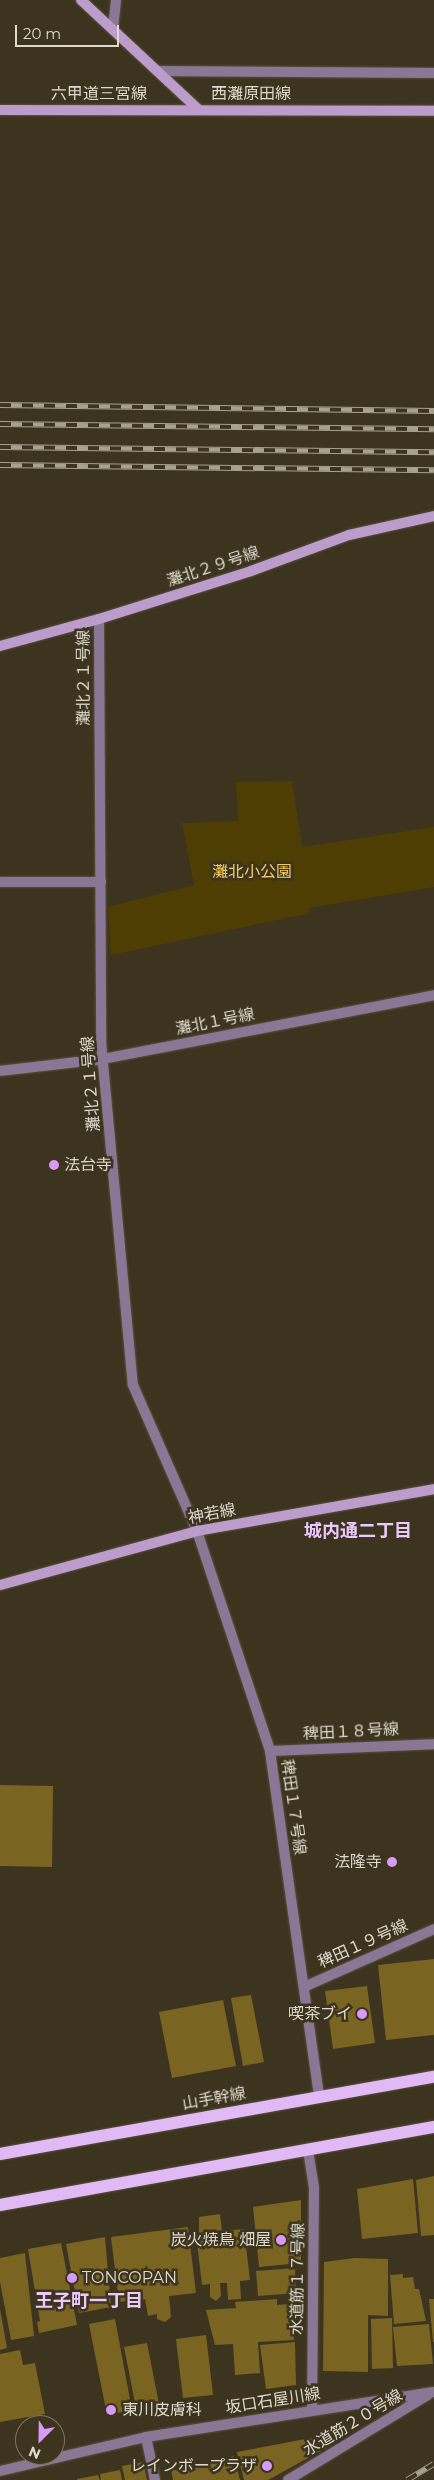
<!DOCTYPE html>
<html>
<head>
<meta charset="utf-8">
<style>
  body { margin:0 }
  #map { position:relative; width:434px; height:2480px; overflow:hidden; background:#3c341f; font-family:Montserrat,"Noto Sans JP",sans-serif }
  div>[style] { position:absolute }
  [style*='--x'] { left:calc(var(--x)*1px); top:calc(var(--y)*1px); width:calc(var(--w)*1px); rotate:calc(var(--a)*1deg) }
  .green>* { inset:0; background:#4f3e03 }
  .building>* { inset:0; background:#7a6422 }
  .roads { filter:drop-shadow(0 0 1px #59523e) drop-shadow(0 0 1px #59523e) }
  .lane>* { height:10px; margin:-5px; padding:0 5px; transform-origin:5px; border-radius:5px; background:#8a7795 }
  .street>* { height:10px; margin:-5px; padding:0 5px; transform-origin:5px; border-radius:5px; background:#8a7795 }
  .secondary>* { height:10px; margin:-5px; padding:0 5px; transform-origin:5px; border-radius:5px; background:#bb9ccb }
  .primary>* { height:12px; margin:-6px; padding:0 6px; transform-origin:6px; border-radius:6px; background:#e0b9f5 }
  .rail>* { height:5.5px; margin-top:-2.75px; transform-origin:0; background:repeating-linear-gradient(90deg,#3c341f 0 11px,#a7a191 0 22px); box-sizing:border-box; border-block:1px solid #a7a191 }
  .dots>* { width:14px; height:14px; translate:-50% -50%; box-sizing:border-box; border:2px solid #3c341f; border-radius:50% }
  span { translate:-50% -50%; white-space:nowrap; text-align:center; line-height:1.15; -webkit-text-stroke:5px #3c341f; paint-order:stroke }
  .street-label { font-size:16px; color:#ded9cc }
  .park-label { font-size:16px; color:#f5cd5a }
  .poi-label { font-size:16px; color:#ded9cc }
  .left { translate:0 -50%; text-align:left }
  .right { translate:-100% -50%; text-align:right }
  .neighbourhood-label { font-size:18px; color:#ebc9fd; font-weight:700 }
  .north { position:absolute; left:15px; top:2415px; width:50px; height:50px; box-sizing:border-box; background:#3c341f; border:1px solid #7d7664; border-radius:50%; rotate:203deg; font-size:14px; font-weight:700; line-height:20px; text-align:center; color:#ded9cc }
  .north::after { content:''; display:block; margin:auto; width:18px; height:22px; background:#d89af8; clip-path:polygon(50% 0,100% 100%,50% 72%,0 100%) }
  .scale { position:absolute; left:15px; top:25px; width:104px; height:22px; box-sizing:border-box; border:2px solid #ded9cc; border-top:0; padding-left:6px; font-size:15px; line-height:18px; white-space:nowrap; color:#ded9cc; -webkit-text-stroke:4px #3c341f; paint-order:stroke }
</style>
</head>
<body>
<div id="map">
  <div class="green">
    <i style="clip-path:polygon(292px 781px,302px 847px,434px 827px,434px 887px,309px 908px,310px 913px,111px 955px,108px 907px,194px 885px,182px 823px,238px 821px,236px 782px)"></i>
  </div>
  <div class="building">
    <i style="clip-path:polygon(0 1785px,53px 1786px,52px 1867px,0 1866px)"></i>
    <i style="clip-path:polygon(434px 1959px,434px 2035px,386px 2040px,378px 1965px)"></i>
    <i style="clip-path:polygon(367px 1986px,375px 2043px,333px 2049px,325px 1991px)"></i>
    <i style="clip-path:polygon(251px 1995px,264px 2062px,243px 2066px,231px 1998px)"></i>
    <i style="clip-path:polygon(223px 2000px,236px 2066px,172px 2078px,159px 2012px)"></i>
    <i style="clip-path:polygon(434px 2176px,434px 2235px,421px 2236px,416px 2180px)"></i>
    <i style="clip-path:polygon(413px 2179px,418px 2233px,362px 2239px,357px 2189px)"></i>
    <i style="clip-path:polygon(301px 2200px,301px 2263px,259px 2267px,253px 2207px)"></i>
    <i style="clip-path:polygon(220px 2214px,222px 2231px,244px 2229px,250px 2280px,240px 2281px,241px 2299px,228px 2300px,227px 2283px,220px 2283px,221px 2296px,216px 2301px,210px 2297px,210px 2284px,202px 2285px,196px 2234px,199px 2234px,199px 2217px)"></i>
    <i style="clip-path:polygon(188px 2227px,196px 2293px,169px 2296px,171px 2317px,165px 2322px,157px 2319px,157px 2314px,148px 2316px,145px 2299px,119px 2302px,111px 2237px)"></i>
    <i style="clip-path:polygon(105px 2237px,111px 2307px,79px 2313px,66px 2244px)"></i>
    <i style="clip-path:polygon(61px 2243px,77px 2325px,39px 2333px,37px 2322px,40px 2321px,28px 2249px)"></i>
    <i style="clip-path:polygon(25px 2253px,34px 2336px,11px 2340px,0 2282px,0 2258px)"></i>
    <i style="clip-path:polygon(354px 2258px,388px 2259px,388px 2316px,368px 2315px,368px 2372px,323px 2371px,324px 2262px)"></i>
    <i style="clip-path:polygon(295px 2268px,296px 2293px,258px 2296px,256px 2271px)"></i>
    <i style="clip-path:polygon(403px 2274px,403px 2278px,413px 2277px,415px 2289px,419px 2289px,426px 2321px,394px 2324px,390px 2275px)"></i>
    <i style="clip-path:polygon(277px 2299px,277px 2305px,291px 2304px,294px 2340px,258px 2342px,260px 2373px,235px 2375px,233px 2344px,215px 2345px,206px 2310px,236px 2308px,235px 2302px)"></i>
    <i style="clip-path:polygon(429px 2299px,434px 2299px,434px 2342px,433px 2342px)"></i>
    <i style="clip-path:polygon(0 2309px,7px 2348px,0 2350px)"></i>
    <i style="clip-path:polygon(392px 2318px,393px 2368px,372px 2369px,371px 2319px)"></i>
    <i style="clip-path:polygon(115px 2319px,132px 2410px,107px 2415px,89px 2324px)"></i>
    <i style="clip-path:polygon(429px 2324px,433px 2364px,397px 2366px,393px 2327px)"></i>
    <i style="clip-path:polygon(206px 2335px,213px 2395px,183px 2398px,176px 2339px)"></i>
    <i style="clip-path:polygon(295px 2342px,296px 2385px,266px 2389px,260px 2345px)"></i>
    <i style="clip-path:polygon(147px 2343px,159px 2404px,136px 2408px,124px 2347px)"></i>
    <i style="clip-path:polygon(20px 2350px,23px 2365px,35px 2363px,45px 2414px,0 2422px,0 2354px)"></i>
    <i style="clip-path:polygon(337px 2433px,339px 2441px,268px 2480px,244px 2480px,237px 2452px)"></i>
    <i style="clip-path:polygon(234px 2456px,240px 2480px,173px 2480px,171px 2470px)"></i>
    <i style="clip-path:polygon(143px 2462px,147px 2480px,125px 2480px,122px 2466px)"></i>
    <i style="clip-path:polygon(120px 2470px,122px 2480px,101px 2480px,100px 2474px)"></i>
    <i style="clip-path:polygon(98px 2475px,100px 2480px,77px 2480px,77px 2479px)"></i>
  </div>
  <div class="roads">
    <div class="lane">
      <i style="--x:304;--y:1987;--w:142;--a:-24"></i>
      <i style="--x:308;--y:2150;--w:37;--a:81"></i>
      <i style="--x:314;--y:2187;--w:223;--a:90.5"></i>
    </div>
    <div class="street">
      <i style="--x:113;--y:29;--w:29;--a:-84"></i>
      <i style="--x:157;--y:71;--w:277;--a:0.4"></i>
      <i style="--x:99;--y:619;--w:423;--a:89.7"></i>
      <i style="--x:101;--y:1042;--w:344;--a:84.7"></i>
      <i style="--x:133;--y:1385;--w:159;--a:66.3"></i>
      <i style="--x:197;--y:1531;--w:232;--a:71.6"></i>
      <i style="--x:270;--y:1751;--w:348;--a:81.9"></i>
      <i style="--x:0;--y:882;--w:101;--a:0"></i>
      <i style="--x:0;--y:1071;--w:104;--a:-6.6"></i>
      <i style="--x:103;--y:1059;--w:337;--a:-10.9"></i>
      <i style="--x:270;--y:1751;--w:164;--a:-2.4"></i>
      <i style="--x:146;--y:2437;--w:44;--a:78.2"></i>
      <i style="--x:0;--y:2471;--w:150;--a:-13.1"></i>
      <i style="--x:146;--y:2437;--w:291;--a:-8.9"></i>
      <i style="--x:288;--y:2480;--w:164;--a:-31.3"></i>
    </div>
    <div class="secondary">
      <i style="--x:81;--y:0;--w:160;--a:43"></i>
      <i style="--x:0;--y:110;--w:434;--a:0.1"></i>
      <i style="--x:0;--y:646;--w:103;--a:-15.3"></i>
      <i style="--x:99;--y:619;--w:159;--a:-17.5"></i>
      <i style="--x:251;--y:571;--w:104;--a:-20.2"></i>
      <i style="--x:349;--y:535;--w:87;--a:-12.6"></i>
      <i style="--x:0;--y:1585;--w:204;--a:-15.3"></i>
      <i style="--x:197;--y:1531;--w:241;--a:-10"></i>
    </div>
    <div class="primary">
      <i style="--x:0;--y:2154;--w:441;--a:-10.1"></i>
      <i style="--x:0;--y:2205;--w:441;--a:-10.2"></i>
    </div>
  </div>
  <div class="rail">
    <i style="--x:0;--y:405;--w:434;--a:0.8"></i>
    <i style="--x:0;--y:424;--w:434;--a:0.7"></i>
    <i style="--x:0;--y:447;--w:434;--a:0.7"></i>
    <i style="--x:0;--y:465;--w:434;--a:0.7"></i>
    <i style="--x:407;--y:2480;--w:31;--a:-31"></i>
  </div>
  <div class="dots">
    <i style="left:54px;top:1165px;background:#d89af8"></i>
    <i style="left:392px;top:1862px;background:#d89af8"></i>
    <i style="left:362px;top:2014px;background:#d89af8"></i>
    <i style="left:281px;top:2240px;background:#d89af8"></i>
    <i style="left:72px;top:2278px;background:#d89af8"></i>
    <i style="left:111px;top:2410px;background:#d89af8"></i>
    <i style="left:267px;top:2466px;background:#d89af8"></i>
  </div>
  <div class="street-label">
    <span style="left:99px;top:94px">六甲道三宮線</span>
    <span style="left:251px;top:94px">西灘原田線</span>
    <span style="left:213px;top:567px;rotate:-18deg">灘北２９号線</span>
    <span style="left:84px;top:678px;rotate:-90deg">灘北２１号線</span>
    <span style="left:215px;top:1022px;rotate:-11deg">灘北１号線</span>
    <span style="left:91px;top:1084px;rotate:-94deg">灘北２１号線</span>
    <span style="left:212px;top:1514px;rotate:-11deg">神若線</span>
    <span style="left:351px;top:1732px;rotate:-3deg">稗田１８号線</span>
    <span style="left:293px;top:1807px;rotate:82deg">稗田１７号線</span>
    <span style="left:363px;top:1944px;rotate:-24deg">稗田１９号線</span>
    <span style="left:214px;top:2099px;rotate:-10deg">山手幹線</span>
    <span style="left:298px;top:2279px;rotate:-89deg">水道筋１７号線</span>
    <span style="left:273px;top:2401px;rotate:-9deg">坂口石屋川線</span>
    <span style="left:353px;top:2423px;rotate:-31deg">水道筋２０号線</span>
  </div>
  <div class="park-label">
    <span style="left:252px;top:872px">灘北小公園</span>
  </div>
  <div class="poi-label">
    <span class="left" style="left:64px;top:1165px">法台寺</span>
    <span class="right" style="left:382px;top:1862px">法隆寺</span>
    <span class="right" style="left:352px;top:2014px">喫茶ブイ</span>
    <span class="right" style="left:271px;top:2240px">炭火焼鳥 畑屋</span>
    <span class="left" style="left:82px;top:2278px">TONCOPAN</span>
    <span class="left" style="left:122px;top:2410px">東川皮膚科</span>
    <span class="right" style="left:257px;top:2466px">レインボープラザ</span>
  </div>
  <div class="neighbourhood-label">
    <span style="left:358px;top:1531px">城内通二丁目</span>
    <span style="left:89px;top:2301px">王子町一丁目</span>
  </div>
  <div class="north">N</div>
  <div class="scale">20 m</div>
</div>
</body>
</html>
